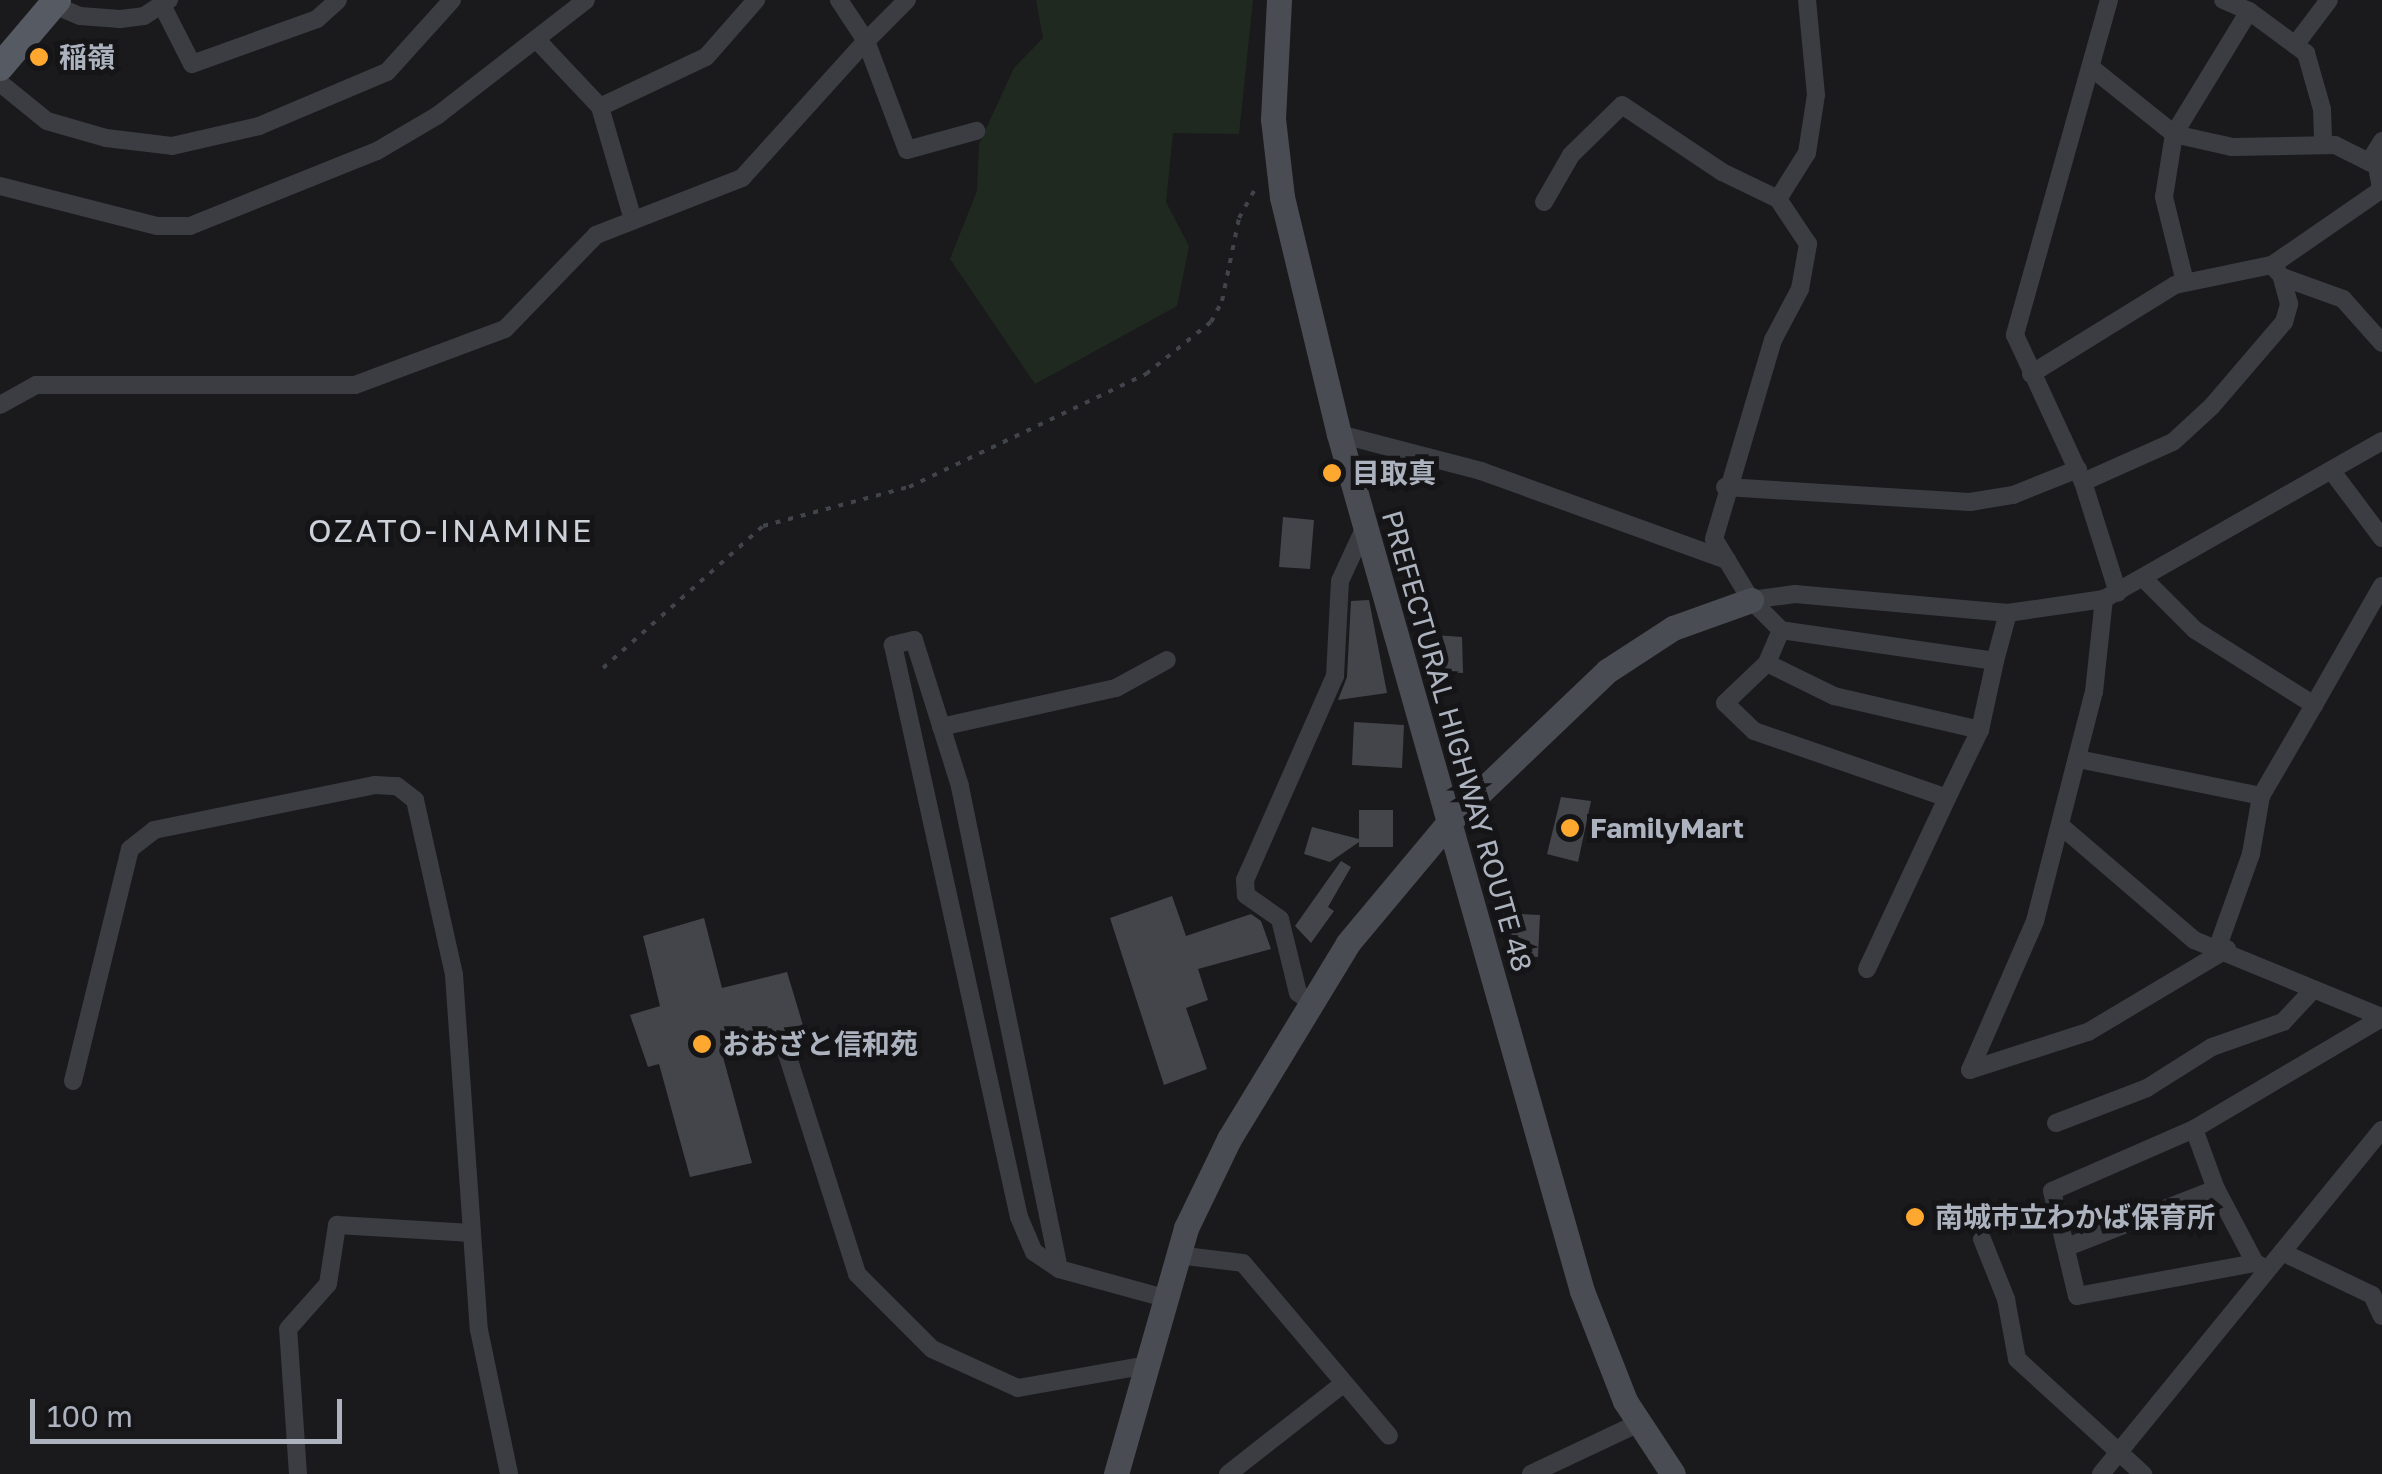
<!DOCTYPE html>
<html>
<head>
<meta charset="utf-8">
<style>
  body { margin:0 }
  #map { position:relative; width:2382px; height:1474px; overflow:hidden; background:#1a1a1d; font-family:"Golos Text","Noto Sans JP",sans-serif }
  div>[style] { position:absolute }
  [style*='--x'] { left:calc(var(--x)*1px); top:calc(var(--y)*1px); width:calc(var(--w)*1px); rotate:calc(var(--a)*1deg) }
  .green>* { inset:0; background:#1f2920 }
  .building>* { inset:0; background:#44454a }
  .path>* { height:4px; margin-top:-2px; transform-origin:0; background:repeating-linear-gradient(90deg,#41444a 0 5px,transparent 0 13px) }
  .street>* { height:18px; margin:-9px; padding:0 9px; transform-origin:9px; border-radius:9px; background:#3b3d43 }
  .secondary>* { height:25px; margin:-12.5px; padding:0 12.5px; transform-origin:12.5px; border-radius:12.5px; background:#494c53 }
  .primary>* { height:28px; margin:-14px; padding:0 14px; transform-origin:14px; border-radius:14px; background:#565a62 }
  .dots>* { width:28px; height:28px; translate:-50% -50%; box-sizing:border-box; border:5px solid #151518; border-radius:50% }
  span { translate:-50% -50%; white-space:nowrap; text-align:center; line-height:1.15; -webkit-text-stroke:10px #151518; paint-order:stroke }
  .poi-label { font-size:28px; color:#acb3be; font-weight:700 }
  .left { translate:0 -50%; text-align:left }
  .street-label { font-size:28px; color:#acb3be }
  .quarter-label { font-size:32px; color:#cdd1d9; letter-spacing:2.5px }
  .scale { position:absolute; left:30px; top:1399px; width:312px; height:45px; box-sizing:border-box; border:5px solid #acb3be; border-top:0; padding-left:12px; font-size:30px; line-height:35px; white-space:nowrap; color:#acb3be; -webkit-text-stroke:8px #151518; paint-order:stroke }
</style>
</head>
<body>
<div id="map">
  <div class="green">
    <i style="clip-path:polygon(1036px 0,1253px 0,1239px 134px,1173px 133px,1166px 202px,1189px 246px,1177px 306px,1035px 384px,950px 259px,977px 191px,979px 144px,1014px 68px,1043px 38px)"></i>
  </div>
  <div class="building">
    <i style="clip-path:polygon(1283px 517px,1314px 520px,1310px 569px,1279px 567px)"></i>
    <i style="clip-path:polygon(1369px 600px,1387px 693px,1338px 700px,1347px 677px,1351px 601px)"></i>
    <i style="clip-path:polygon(1421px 634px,1462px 637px,1463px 673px,1428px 671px)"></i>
    <i style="clip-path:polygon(1354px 722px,1404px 725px,1402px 768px,1352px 765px)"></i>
    <i style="clip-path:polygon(1561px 797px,1591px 801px,1578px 862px,1547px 854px)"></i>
    <i style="clip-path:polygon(1359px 810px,1393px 810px,1393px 847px,1359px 847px,1359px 842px,1330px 862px,1304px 854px,1312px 827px,1359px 839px)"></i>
    <i style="clip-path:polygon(1341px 861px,1351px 867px,1328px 907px,1334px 911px,1311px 943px,1295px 926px)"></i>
    <i style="clip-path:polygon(1172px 896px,1186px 936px,1251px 914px,1261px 921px,1271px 949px,1198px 969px,1208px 1000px,1186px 1008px,1207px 1069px,1164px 1085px,1110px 918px)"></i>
    <i style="clip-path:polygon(1503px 913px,1540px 915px,1538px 957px,1518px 956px,1518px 935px,1502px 935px)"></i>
    <i style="clip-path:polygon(704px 918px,722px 988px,787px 972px,805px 1032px,723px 1057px,752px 1163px,690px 1177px,659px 1064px,648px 1067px,630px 1015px,660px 1006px,643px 936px)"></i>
  </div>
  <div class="path">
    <i style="--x:603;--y:668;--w:214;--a:-41.6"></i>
    <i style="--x:763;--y:526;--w:151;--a:-15"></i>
    <i style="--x:909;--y:487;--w:263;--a:-25.5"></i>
    <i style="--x:1146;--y:374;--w:83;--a:-38.7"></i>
    <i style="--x:1211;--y:322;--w:24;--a:-62"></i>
    <i style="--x:1222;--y:301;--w:85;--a:-78.4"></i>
    <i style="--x:1239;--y:218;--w:35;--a:-61"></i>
  </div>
  <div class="street">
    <i style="--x:907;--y:0;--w:58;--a:135"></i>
    <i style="--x:866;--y:41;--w:116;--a:69.4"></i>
    <i style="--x:907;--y:150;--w:72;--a:-15.4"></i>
    <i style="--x:2109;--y:0;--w:348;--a:105.7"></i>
    <i style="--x:2015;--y:335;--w:162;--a:65.2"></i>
    <i style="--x:2083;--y:482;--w:116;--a:72.5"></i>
    <i style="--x:54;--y:5;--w:28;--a:23"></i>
    <i style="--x:80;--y:16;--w:40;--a:4.3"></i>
    <i style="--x:120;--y:19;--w:24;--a:-7"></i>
    <i style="--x:144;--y:16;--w:30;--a:-33"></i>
    <i style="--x:162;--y:5;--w:66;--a:63"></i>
    <i style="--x:192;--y:64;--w:133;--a:-19.8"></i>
    <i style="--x:317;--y:19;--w:28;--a:-42"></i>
    <i style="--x:2249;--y:11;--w:71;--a:36.4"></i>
    <i style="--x:2306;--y:53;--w:58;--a:74.1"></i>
    <i style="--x:2322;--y:109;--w:36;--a:88"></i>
    <i style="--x:536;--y:39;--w:93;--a:46.7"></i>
    <i style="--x:600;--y:107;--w:118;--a:73.7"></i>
    <i style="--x:2295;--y:45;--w:56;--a:-52.9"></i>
    <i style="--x:2093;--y:69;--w:104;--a:38.7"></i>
    <i style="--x:2174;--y:134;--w:144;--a:-58.6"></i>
    <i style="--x:2249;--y:11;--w:28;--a:-157"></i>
    <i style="--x:0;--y:83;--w:60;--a:39"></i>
    <i style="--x:47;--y:121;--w:61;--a:16.1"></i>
    <i style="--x:106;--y:138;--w:66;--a:6.9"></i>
    <i style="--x:172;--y:146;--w:89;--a:-12.9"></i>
    <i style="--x:259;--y:126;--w:139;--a:-22.9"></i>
    <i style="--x:387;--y:72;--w:97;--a:-47.9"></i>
    <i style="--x:600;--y:107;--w:117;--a:-25.3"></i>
    <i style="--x:706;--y:57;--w:76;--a:-48.7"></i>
    <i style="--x:2369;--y:162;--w:25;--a:-58"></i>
    <i style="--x:0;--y:186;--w:162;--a:14.3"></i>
    <i style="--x:157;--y:226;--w:33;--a:0"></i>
    <i style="--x:190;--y:226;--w:201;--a:-21.9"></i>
    <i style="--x:377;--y:151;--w:71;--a:-30.5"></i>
    <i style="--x:438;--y:115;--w:187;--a:-37.8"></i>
    <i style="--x:1544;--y:202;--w:54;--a:-60.1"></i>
    <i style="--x:1571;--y:155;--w:71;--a:-44.4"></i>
    <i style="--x:1622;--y:105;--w:120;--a:33.8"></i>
    <i style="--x:1722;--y:172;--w:62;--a:25.7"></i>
    <i style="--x:2278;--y:272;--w:9;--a:-131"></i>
    <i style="--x:2272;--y:265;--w:134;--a:-34.6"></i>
    <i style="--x:2185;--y:282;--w:88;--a:-103.9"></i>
    <i style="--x:2164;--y:197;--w:64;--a:-81"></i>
    <i style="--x:2174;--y:134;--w:59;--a:12.6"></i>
    <i style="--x:2232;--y:147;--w:103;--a:-1.1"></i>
    <i style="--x:2335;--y:145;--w:47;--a:26.6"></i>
    <i style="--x:2377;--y:166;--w:23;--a:80"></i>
    <i style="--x:2031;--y:374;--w:169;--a:-31.7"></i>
    <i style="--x:2175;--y:285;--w:99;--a:-11.7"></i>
    <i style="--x:0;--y:405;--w:41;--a:-29.1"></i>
    <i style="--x:36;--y:385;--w:319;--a:0"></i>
    <i style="--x:355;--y:385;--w:160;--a:-20.5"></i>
    <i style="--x:505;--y:329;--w:131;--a:-45.9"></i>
    <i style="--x:596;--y:235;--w:157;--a:-21.3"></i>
    <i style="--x:742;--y:178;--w:185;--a:-47.9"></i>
    <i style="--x:866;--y:41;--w:49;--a:-123.4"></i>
    <i style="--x:1339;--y:434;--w:147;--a:14.6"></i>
    <i style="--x:1481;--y:471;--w:262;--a:19.9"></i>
    <i style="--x:2331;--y:470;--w:85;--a:53.1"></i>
    <i style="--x:2083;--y:482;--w:98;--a:-24"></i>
    <i style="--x:2173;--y:442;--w:53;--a:-42.7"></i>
    <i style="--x:2212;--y:406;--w:111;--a:-49.4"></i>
    <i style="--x:2284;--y:322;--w:19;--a:-74"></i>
    <i style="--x:2289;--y:304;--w:28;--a:-105"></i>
    <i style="--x:2282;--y:277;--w:65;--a:19.8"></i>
    <i style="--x:2343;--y:299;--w:59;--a:48.4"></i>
    <i style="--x:1725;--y:487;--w:245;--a:3.5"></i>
    <i style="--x:1970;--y:502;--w:44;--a:-9.2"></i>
    <i style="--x:2013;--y:495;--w:70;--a:-21.8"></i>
    <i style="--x:2144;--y:579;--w:72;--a:45"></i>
    <i style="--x:2195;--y:630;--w:141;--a:32.2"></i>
    <i style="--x:2314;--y:705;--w:105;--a:120.2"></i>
    <i style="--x:1751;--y:600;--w:44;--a:-7.8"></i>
    <i style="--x:1795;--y:594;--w:214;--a:5.1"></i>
    <i style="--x:2008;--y:613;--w:97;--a:-8.3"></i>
    <i style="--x:2104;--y:599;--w:320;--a:-29.6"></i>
    <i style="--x:1781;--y:630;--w:36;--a:113"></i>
    <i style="--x:1767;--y:663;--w:75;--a:26.2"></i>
    <i style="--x:1834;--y:696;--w:150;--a:13.1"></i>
    <i style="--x:1980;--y:730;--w:71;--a:-77.7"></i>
    <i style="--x:1995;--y:661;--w:216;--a:-171.8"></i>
    <i style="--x:1781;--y:630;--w:42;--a:-135"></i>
    <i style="--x:1751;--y:600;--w:71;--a:-121.2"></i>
    <i style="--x:1714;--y:539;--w:208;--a:-73.5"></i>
    <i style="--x:1773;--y:340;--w:58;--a:-62.1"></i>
    <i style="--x:1800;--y:289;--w:46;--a:-79.9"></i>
    <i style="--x:1808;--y:244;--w:54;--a:-123.7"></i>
    <i style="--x:1778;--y:199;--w:54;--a:-57.8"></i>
    <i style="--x:1807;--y:153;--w:59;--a:-81.2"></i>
    <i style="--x:1816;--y:95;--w:95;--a:-95.4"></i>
    <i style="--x:1995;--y:661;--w:50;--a:-74.8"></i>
    <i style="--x:1767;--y:663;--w:58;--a:136.4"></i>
    <i style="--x:1725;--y:703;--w:40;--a:44"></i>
    <i style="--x:1754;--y:731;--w:204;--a:19.1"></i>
    <i style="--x:1947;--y:798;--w:76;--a:-64.1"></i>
    <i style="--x:2314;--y:705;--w:137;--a:-60.3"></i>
    <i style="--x:941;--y:727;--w:179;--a:-12.6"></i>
    <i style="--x:1116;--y:688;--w:58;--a:-28.8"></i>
    <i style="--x:2078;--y:759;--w:187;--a:11.4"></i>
    <i style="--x:2261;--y:796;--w:59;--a:99.8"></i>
    <i style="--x:2251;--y:854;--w:98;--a:109.7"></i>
    <i style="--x:2061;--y:826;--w:175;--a:40.6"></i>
    <i style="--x:2194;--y:940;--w:203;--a:22.3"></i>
    <i style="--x:1867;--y:969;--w:189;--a:-64.9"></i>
    <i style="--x:1312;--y:1003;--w:17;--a:-144"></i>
    <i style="--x:1298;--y:993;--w:76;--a:-103.7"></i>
    <i style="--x:1280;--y:919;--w:42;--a:-144.8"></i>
    <i style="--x:1246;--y:895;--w:15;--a:-94"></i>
    <i style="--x:1245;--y:880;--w:223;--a:-66.2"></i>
    <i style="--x:1335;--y:676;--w:95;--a:-87"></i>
    <i style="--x:1340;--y:581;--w:60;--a:-65.2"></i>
    <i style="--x:786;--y:1051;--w:234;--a:72.3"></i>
    <i style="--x:857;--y:1274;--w:106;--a:45"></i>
    <i style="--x:932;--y:1349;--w:94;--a:24.4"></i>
    <i style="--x:1018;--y:1388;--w:131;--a:-10.1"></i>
    <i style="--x:1970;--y:1070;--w:163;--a:-66.4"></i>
    <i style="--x:2035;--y:921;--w:236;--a:-75.6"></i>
    <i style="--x:2094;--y:692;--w:94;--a:-83.9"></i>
    <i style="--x:1970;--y:1070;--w:124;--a:-17.9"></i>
    <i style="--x:2088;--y:1032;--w:162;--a:-30.8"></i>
    <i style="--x:73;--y:1081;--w:239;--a:-76.2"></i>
    <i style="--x:130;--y:849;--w:31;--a:-38"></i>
    <i style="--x:154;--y:830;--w:226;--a:-11.5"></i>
    <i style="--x:375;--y:785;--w:22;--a:3"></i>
    <i style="--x:397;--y:786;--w:23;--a:38"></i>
    <i style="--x:415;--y:800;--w:179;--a:77.4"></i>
    <i style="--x:454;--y:975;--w:356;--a:86"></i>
    <i style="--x:479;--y:1330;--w:147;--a:78.2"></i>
    <i style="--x:2056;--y:1123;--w:97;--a:-21"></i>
    <i style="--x:2147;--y:1088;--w:77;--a:-32.2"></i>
    <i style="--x:2212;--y:1047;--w:75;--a:-19.4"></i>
    <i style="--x:2283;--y:1022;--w:41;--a:-47"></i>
    <i style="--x:2194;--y:1129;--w:64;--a:69.9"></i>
    <i style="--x:2216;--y:1189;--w:84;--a:62.2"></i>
    <i style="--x:1982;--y:1239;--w:65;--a:68.2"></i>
    <i style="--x:2006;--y:1299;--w:61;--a:79.6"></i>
    <i style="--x:2017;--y:1359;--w:171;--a:42.4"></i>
    <i style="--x:2067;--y:1247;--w:160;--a:-21.3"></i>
    <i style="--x:2282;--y:1252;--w:100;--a:25.5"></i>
    <i style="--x:2372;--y:1295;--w:23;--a:65"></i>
    <i style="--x:1177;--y:1255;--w:66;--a:6.9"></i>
    <i style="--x:1243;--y:1263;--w:226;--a:49.8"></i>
    <i style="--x:1059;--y:1269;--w:493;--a:-101.6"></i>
    <i style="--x:960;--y:786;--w:153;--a:-107.5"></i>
    <i style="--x:914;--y:640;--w:22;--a:167"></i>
    <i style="--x:893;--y:645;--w:586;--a:77.58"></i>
    <i style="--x:1019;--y:1217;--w:38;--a:67"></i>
    <i style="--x:1034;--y:1252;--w:30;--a:34"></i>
    <i style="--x:1059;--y:1269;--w:109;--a:15.4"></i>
    <i style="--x:2267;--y:1269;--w:13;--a:-153"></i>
    <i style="--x:2255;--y:1263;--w:181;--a:169.5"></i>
    <i style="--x:2077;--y:1296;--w:108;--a:-103.4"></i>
    <i style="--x:2052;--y:1191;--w:155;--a:-23.6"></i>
    <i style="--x:2194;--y:1129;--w:218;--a:-30.6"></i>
    <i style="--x:298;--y:1474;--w:145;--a:-93.9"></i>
    <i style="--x:288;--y:1329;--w:60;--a:-48.4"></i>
    <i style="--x:328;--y:1284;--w:60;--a:-81.3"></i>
    <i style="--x:337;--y:1225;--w:135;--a:3.4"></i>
    <i style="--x:1228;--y:1474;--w:147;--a:-38.1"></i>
    <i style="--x:1531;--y:1474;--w:117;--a:-25.3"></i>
    <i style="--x:2101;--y:1474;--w:444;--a:-50.8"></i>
  </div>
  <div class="secondary">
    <i style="--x:1279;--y:0;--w:119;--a:92.9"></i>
    <i style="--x:1273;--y:119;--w:79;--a:83.4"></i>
    <i style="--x:1282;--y:197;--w:244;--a:76.5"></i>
    <i style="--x:1339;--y:434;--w:891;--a:74.17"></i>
    <i style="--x:1582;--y:1291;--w:118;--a:68.6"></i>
    <i style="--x:1625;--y:1401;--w:87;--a:56.7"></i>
    <i style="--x:1116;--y:1474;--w:256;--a:-74.1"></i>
    <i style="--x:1186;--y:1228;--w:99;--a:-64.2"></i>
    <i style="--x:1229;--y:1139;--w:229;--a:-58.7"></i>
    <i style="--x:1348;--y:943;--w:158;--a:-50.1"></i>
    <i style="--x:1449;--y:822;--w:219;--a:-43.7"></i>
    <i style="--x:1607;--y:671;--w:79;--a:-33.1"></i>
    <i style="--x:1673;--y:628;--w:83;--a:-19.7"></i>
  </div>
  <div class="primary">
    <i style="--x:0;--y:67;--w:88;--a:-49.6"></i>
  </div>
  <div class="dots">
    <i style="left:39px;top:57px;background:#ffa830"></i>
    <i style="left:1332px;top:473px;background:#ffa830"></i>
    <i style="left:1570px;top:828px;background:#ffa830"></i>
    <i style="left:702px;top:1044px;background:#ffa830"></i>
    <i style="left:1915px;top:1217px;background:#ffa830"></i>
  </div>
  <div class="poi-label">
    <span class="left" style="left:59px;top:57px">稲嶺</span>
    <span class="left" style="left:1352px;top:473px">目取真</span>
    <span class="left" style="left:1590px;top:828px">FamilyMart</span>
    <span class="left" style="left:722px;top:1044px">おおざと信和苑</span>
    <span class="left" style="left:1935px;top:1217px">南城市立わかば保育所</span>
  </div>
  <div class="street-label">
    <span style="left:1457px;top:741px;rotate:74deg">PREFECTURAL HIGHWAY ROUTE 48</span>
  </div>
  <div class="quarter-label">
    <span style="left:451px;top:530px">OZATO-INAMINE</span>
  </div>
  <div class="scale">100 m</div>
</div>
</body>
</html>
